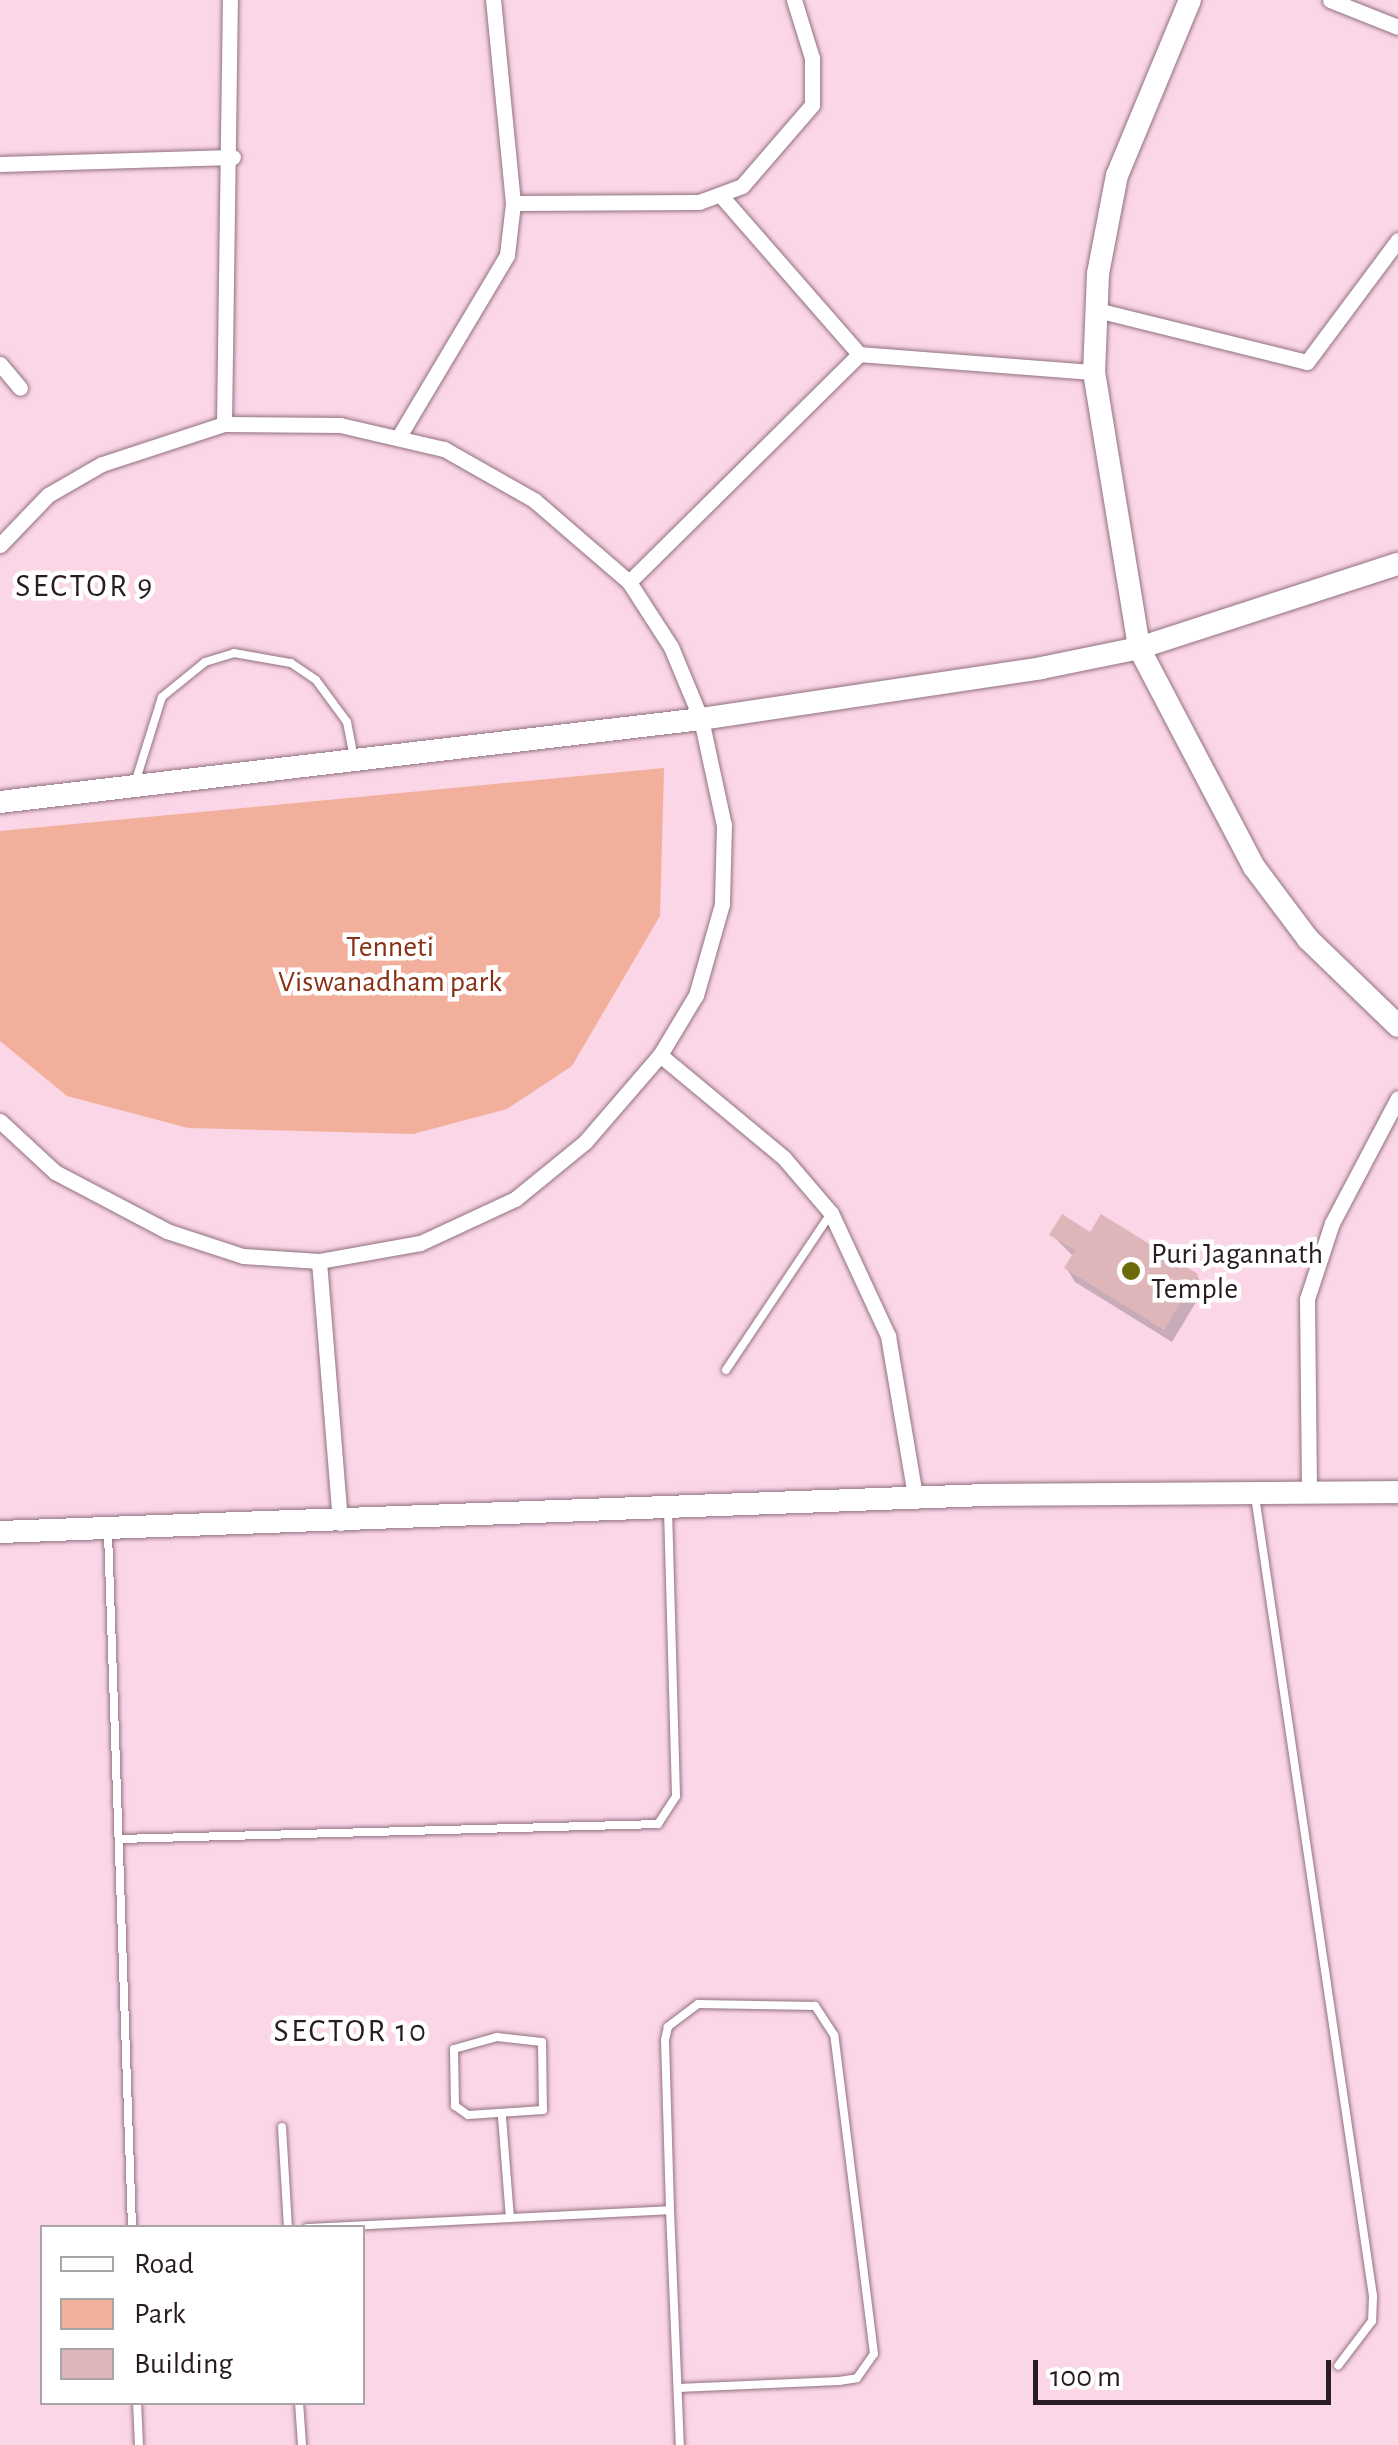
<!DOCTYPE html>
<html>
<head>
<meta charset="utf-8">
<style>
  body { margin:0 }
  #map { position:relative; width:1398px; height:2445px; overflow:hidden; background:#fbd6e7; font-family:"Alegreya Sans",sans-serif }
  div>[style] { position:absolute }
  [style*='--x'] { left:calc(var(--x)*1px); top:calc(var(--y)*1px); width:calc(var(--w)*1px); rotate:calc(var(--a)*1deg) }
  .green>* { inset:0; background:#f2b09c }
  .shadow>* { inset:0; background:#0003 }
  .building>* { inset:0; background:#deb6b9 }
  .roads { filter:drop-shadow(0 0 2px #917180) drop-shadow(0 0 2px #917180) }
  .lane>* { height:8px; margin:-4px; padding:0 4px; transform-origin:4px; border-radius:4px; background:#fff }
  .street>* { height:15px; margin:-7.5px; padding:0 7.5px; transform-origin:7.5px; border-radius:7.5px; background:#fff }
  .secondary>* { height:22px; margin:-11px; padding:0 11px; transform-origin:11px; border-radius:11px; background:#fff }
  .dots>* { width:28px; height:28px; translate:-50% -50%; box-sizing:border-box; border:5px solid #fff; border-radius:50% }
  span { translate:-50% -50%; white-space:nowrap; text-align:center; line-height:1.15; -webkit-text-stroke:9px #fff; paint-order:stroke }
  .park-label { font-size:30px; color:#883015 }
  .poi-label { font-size:30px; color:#281b22 }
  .left { translate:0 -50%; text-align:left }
  .neighbourhood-label { font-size:32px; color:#281b22; letter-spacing:2.5px }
  .legend { position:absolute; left:40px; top:2225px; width:325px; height:180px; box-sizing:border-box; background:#fff; border:2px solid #a9a4a7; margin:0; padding:12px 18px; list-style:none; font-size:30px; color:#281b22 }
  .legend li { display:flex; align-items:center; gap:20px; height:50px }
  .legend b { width:50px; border:2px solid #a9a4a7 }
  .scale { position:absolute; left:1033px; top:2360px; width:298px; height:45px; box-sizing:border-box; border:5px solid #281b22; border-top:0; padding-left:12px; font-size:30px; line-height:35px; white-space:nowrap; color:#281b22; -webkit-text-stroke:8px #fff; paint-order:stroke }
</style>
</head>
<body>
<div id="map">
  <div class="green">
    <i style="clip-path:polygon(664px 768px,660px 916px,572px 1066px,507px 1109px,413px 1134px,188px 1128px,67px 1096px,0 1041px,0 831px)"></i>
  </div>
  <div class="shadow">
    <i style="clip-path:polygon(1052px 1235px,1197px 1276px,1204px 1289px,1172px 1342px,1075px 1282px,1067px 1269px,1074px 1257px)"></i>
  </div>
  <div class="building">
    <i style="clip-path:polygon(1062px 1214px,1090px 1232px,1101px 1214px,1198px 1274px,1164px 1330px,1064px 1268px,1075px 1250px,1049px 1235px)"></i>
  </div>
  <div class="roads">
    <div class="lane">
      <i style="--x:135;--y:783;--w:90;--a:-72.6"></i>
      <i style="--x:162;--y:697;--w:55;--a:-39.1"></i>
      <i style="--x:205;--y:662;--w:30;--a:-17"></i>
      <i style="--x:234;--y:653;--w:58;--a:10"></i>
      <i style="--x:291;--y:663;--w:30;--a:34"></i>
      <i style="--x:316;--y:680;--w:52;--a:53.6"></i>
      <i style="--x:347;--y:722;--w:36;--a:79"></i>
      <i style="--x:726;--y:1370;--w:189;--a:-56.2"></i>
      <i style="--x:1255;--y:1496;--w:809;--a:81.61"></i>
      <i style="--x:1373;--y:2296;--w:25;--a:92"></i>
      <i style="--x:1372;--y:2321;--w:56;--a:127.1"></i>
      <i style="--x:108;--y:1533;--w:695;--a:88.02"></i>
      <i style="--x:119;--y:1839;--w:539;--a:-1.59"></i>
      <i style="--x:658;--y:1824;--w:33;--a:-57"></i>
      <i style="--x:676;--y:1796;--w:286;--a:-91.6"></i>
      <i style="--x:497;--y:2037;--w:45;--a:6.3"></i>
      <i style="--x:542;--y:2042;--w:68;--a:89.2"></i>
      <i style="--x:543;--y:2110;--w:75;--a:176.2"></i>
      <i style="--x:468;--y:2115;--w:16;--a:-145"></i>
      <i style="--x:455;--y:2106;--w:57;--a:-91"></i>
      <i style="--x:454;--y:2049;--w:45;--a:-15.6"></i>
      <i style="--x:502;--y:2117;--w:101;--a:85.5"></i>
      <i style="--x:282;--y:2127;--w:101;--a:86.6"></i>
      <i style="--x:307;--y:2228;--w:363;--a:-2.8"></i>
      <i style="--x:678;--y:2388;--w:161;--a:-2.5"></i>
      <i style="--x:839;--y:2381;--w:18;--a:-9"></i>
      <i style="--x:857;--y:2378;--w:29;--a:-55"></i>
      <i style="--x:874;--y:2354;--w:321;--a:-97.1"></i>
      <i style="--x:834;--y:2035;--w:35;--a:-123"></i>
      <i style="--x:815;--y:2006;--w:117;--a:-179"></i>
      <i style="--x:698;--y:2004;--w:38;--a:143"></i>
      <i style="--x:668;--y:2027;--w:13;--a:103"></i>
      <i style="--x:665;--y:2040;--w:170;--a:88.3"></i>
      <i style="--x:670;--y:2210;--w:235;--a:87.6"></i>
      <i style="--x:137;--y:2402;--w:43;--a:87.3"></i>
      <i style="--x:299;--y:2402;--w:43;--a:86"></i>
    </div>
    <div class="street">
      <i style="--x:1330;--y:0;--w:73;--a:21.7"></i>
      <i style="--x:0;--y:164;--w:233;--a:-1.7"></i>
      <i style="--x:723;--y:198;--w:207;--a:48.9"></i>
      <i style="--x:513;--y:203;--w:186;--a:-0.3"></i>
      <i style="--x:699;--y:202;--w:46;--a:-20.4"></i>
      <i style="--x:742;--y:186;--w:107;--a:-49.2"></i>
      <i style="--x:812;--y:105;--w:47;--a:-90"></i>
      <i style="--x:812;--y:58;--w:61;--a:-107.2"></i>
      <i style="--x:1097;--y:310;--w:216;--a:13.9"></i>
      <i style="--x:1307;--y:362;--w:152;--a:-53.3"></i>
      <i style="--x:0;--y:364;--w:31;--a:50"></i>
      <i style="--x:224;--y:424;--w:424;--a:-89.2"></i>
      <i style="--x:398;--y:438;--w:213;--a:-59.2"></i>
      <i style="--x:507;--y:255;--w:52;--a:-83.4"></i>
      <i style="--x:513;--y:203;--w:204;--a:-95.6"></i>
      <i style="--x:0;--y:545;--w:69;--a:-46.2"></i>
      <i style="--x:48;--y:495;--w:62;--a:-29.9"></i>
      <i style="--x:102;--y:464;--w:128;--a:-18.2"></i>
      <i style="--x:224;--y:424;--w:116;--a:0.5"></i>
      <i style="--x:340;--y:425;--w:107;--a:13"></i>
      <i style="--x:444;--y:449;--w:103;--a:29.5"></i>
      <i style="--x:534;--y:500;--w:125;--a:40.8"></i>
      <i style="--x:629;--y:582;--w:77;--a:57.1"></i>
      <i style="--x:671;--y:647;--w:78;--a:67.4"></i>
      <i style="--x:701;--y:719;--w:108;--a:77.8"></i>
      <i style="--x:724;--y:825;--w:79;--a:91.5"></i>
      <i style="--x:722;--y:904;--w:95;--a:105.9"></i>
      <i style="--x:696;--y:995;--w:70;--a:121"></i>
      <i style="--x:660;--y:1055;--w:115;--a:130.8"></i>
      <i style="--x:585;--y:1142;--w:90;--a:140.8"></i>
      <i style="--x:515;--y:1199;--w:105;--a:155.1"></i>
      <i style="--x:420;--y:1243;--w:103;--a:169.9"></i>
      <i style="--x:319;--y:1261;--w:76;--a:-176.2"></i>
      <i style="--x:243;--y:1256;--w:80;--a:-161.8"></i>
      <i style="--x:167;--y:1231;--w:127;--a:-152.2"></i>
      <i style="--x:55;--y:1172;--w:75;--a:-137.2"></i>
      <i style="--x:629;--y:582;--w:324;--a:-44.7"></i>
      <i style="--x:859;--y:354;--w:236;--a:4.4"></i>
      <i style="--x:660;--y:1055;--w:161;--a:39.7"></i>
      <i style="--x:784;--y:1158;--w:72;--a:49.5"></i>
      <i style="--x:831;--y:1213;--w:136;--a:65.1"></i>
      <i style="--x:888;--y:1336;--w:167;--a:80.4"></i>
      <i style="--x:319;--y:1261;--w:263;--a:85.4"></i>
      <i style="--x:1309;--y:1490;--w:191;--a:-90.6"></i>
      <i style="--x:1307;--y:1299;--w:80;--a:-71.8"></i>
      <i style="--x:1332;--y:1223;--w:141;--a:-62.2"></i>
    </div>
    <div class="secondary">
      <i style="--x:1190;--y:0;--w:190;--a:112.6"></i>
      <i style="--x:1117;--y:175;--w:101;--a:100.9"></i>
      <i style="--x:1098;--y:274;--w:98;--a:92.3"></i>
      <i style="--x:1094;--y:372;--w:280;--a:80.7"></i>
      <i style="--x:1139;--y:648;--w:247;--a:62.3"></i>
      <i style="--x:1254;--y:867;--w:90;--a:53.1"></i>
      <i style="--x:1308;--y:939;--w:125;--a:44"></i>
      <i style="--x:0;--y:802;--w:706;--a:-6.75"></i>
      <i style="--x:701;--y:719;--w:344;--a:-8.5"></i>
      <i style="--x:1041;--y:668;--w:100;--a:-11.5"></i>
      <i style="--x:1139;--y:648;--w:272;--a:-18"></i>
      <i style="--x:0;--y:1532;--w:987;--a:-2.15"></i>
      <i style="--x:986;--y:1495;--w:412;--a:-0.4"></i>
    </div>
  </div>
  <div class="dots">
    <i style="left:1131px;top:1271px;background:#6c6b09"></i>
  </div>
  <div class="park-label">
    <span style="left:390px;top:964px">Tenneti<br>Viswanadham park</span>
  </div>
  <div class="poi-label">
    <span class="left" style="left:1151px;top:1271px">Puri Jagannath<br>Temple</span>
  </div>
  <div class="neighbourhood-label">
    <span style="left:85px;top:586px">SECTOR 9</span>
    <span style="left:351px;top:2031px">SECTOR 10</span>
  </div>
  <ul class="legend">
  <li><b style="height:12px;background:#fff"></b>Road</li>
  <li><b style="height:28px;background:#f2b09c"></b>Park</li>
  <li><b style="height:28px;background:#deb6b9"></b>Building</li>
  </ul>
  <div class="scale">100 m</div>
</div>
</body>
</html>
